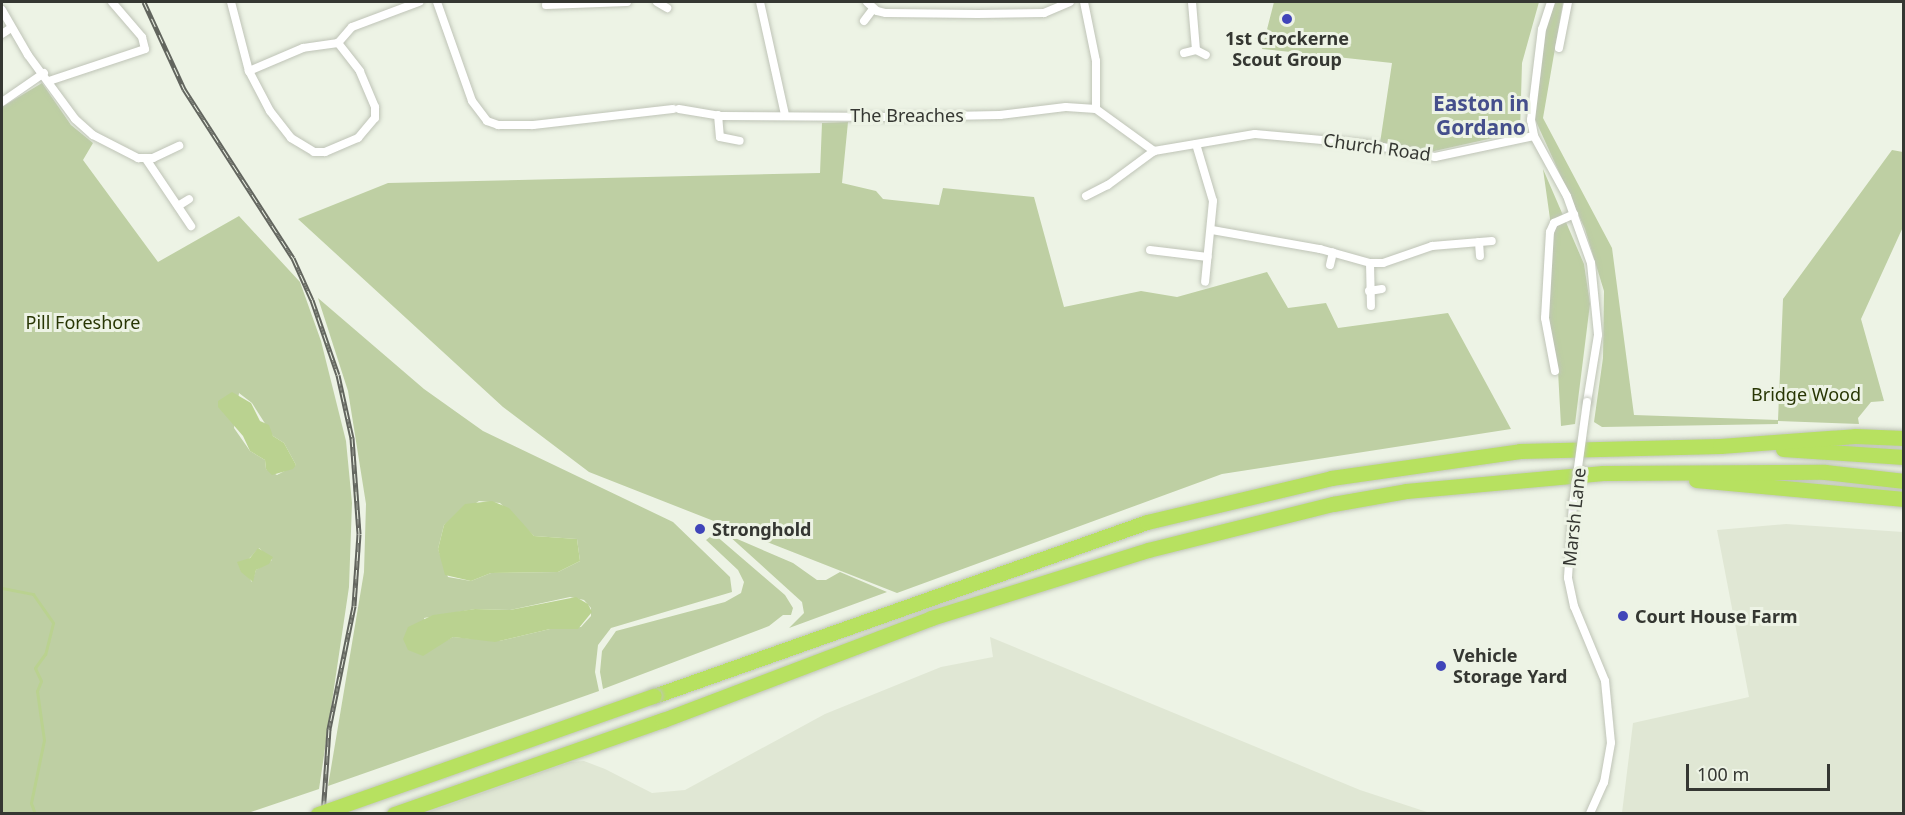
<!DOCTYPE html>
<html>
<head>
<meta charset="utf-8">
<style>
  body { margin:0 }
  #map { position:relative; width:1905px; height:815px; overflow:hidden; background:#edf3e5; font-family:"Noto Sans",sans-serif }
  div>[style] { position:absolute }
  [style*='--x'] { left:calc(var(--x)*1px); top:calc(var(--y)*1px); width:calc(var(--w)*1px); rotate:calc(var(--a)*1deg) }
  .built>* { inset:0; background:#e0e7d4 }
  .green>* { inset:0; background:#becfa3 }
  .water>* { inset:0; background:#bad290 }
  .stream>* { height:3px; margin:-1.5px; padding:0 1.5px; transform-origin:1.5px; border-radius:1.5px; background:#bad290 }
  .roads { filter:drop-shadow(0 0 2px #bfc4b7) drop-shadow(0 0 2px #bfc4b7) }
  .minor>* { height:8px; margin:-4px; padding:0 4px; transform-origin:4px; border-radius:4px; background:#fff }
  .motorway>* { height:15px; margin:-7.5px; padding:0 7.5px; transform-origin:7.5px; border-radius:7.5px; background:#b7e160 }
  .rail>* { height:5px; margin-top:-2.5px; transform-origin:0; background:repeating-linear-gradient(90deg,#edf3e5 0 9px,#62655e 0 18px); box-sizing:border-box; border-block:2px solid #62655e }
  .bridges { filter:drop-shadow(0 0 2px #bfc4b7) drop-shadow(0 0 2px #bfc4b7) }
  .minor-bridge>* { height:8px; margin:-4px; padding:0 4px; transform-origin:4px; border-radius:4px; background:#fff }
  .motorway-bridge>* { height:15px; margin:-7.5px; padding:0 7.5px; transform-origin:7.5px; border-radius:7.5px; background:#b7e160 }
  .dots>* { width:16px; height:16px; translate:-50% -50%; box-sizing:border-box; border:3px solid #edf3e5; border-radius:50% }
  span { translate:-50% -50%; white-space:nowrap; text-align:center; line-height:1.15; -webkit-text-stroke:6px #edf3e5; paint-order:stroke }
  .poi-label { font-size:18px; color:#353732; font-weight:700 }
  .left { translate:0 -50%; text-align:left }
  .street-label { font-size:18px; color:#353732 }
  .park-label { font-size:18px; color:#283604 }
  .quarter-label { font-size:21px; color:#454f8c; font-weight:700 }
  .frame { position:absolute; inset:0; border:3px solid #353732; pointer-events:none }
  .scale { position:absolute; left:1686px; top:764px; width:144px; height:27px; box-sizing:border-box; border:3px solid #353732; border-top:0; padding-left:8px; font-size:18px; line-height:21px; white-space:nowrap; color:#353732; -webkit-text-stroke:4px #edf3e5; paint-order:stroke }
</style>
</head>
<body>
<div id="map">
  <div class="built">
    <i style="clip-path:polygon(1786px 524px,1903px 532px,1903px 813px,1622px 813px,1633px 723px,1749px 697px,1717px 530px)"></i>
    <i style="clip-path:polygon(990px 637px,1360px 790px,1430px 813px,423px 814px,570px 762px,584px 761px,605px 769px,652px 793px,685px 790px,825px 714px,941px 667px,993px 657px)"></i>
  </div>
  <div class="green">
    <i style="clip-path:polygon(1274px 2px,1539px 2px,1522px 63px,1520px 132px,1430px 152px,1380px 143px,1392px 63px,1262px 49px)"></i>
    <i style="clip-path:polygon(1553px 2px,1563px 2px,1543px 118px,1612px 248px,1634px 415px,1778px 420px,1783px 299px,1892px 150px,1903px 152px,1903px 227px,1861px 319px,1884px 401px,1871px 402px,1858px 418px,1859px 424px,1778px 421px,1778px 424px,1602px 427px,1594px 422px,1603px 358px,1604px 291px,1585px 229px,1534px 117px,1545px 30px)"></i>
    <i style="clip-path:polygon(evenodd,42px 83px,71px 125px,93px 143px,83px 160px,158px 262px,239px 216px,300px 282px,321px 341px,346px 441px,352px 503px,349px 587px,319px 789px,248px 813px,2px 813px,2px 107px,42px 83px,239px 393px,252px 403px,273px 436px,284px 443px,296px 465px,277px 475px,266px 469px,265px 460px,250px 451px,234px 428px,239px 393px,42px 83px,259px 548px,272px 560px,256px 570px,252px 582px,241px 567px,259px 548px)"></i>
    <i style="clip-path:polygon(848px 122px,842px 183px,876px 191px,883px 199px,939px 205px,943px 188px,1034px 197px,1064px 307px,1141px 291px,1177px 297px,1267px 272px,1288px 308px,1326px 303px,1338px 328px,1448px 313px,1511px 429px,1222px 474px,897px 593px,589px 472px,503px 407px,298px 219px,388px 183px,820px 173px,822px 123px)"></i>
    <i style="clip-path:polygon(1543px 169px,1584px 264px,1590px 304px,1575px 424px,1561px 426px,1558px 371px,1547px 318px,1552px 233px)"></i>
    <i style="clip-path:polygon(evenodd,318px 298px,424px 389px,483px 431px,673px 522px,730px 577px,732px 592px,611px 628px,598px 645px,595px 672px,599px 691px,328px 786px,364px 572px,366px 504px,348px 391px,318px 298px,479px 501px,500px 503px,534px 536px,577px 539px,580px 561px,558px 572px,491px 573px,471px 581px,448px 577px,438px 549px,444px 525px,479px 501px,318px 298px,570px 597px,584px 600px,591px 608px,591px 616px,581px 627px,550px 629px,499px 641px,453px 637px,435px 646px,424px 618px,475px 609px,510px 610px,570px 597px)"></i>
    <i style="clip-path:polygon(714px 534px,785px 595px,793px 608px,791px 615px,783px 615px,769px 626px,603px 689px,600px 672px,602px 651px,616px 631px,725px 602px,741px 593px,744px 582px,738px 570px,706px 540px)"></i>
    <i style="clip-path:polygon(728px 535px,793px 563px,817px 580px,826px 580px,840px 572px,887px 592px,789px 628px,804px 613px,802px 602px)"></i>
  </div>
  <div class="water">
    <i style="clip-path:polygon(232px 392px,251px 403px,260px 421px,269px 425px,273px 436px,284px 443px,296px 465px,293px 469px,272px 475px,266px 469px,265px 460px,250px 451px,243px 436px,218px 407px,218px 401px)"></i>
    <i style="clip-path:polygon(492px 501px,509px 508px,534px 536px,577px 539px,580px 561px,558px 572px,491px 573px,471px 581px,445px 575px,438px 549px,444px 525px,465px 504px)"></i>
    <i style="clip-path:polygon(258px 548px,273px 557px,269px 564px,256px 570px,253px 582px,241px 572px,237px 562px,250px 558px)"></i>
    <i style="clip-path:polygon(576px 597px,588px 604px,592px 612px,578px 629px,550px 629px,495px 642px,453px 637px,423px 656px,408px 650px,403px 639px,408px 627px,433px 615px,475px 609px,510px 610px)"></i>
  </div>
  <div class="stream">
    <i style="--x:2;--y:588;--w:32;--a:11"></i>
    <i style="--x:33;--y:594;--w:35;--a:55"></i>
    <i style="--x:53;--y:623;--w:32;--a:104"></i>
    <i style="--x:45;--y:654;--w:17;--a:126"></i>
    <i style="--x:35;--y:668;--w:14;--a:65"></i>
    <i style="--x:41;--y:681;--w:11;--a:112"></i>
    <i style="--x:37;--y:691;--w:49;--a:81.9"></i>
    <i style="--x:44;--y:740;--w:64;--a:101.7"></i>
    <i style="--x:31;--y:803;--w:12;--a:70"></i>
  </div>
  <div class="roads">
    <div class="minor">
      <i style="--x:231;--y:2;--w:71;--a:75.4"></i>
      <i style="--x:249;--y:71;--w:45;--a:62.3"></i>
      <i style="--x:270;--y:111;--w:34;--a:52"></i>
      <i style="--x:291;--y:138;--w:27;--a:31"></i>
      <i style="--x:314;--y:152;--w:11;--a:0"></i>
      <i style="--x:325;--y:152;--w:36;--a:-23"></i>
      <i style="--x:358;--y:138;--w:26;--a:-50"></i>
      <i style="--x:375;--y:118;--w:11;--a:-90"></i>
      <i style="--x:375;--y:107;--w:39;--a:-113"></i>
      <i style="--x:360;--y:71;--w:36;--a:-128"></i>
      <i style="--x:338;--y:43;--w:35;--a:172"></i>
      <i style="--x:303;--y:48;--w:59;--a:156.9"></i>
      <i style="--x:437;--y:2;--w:105;--a:70.5"></i>
      <i style="--x:472;--y:101;--w:25;--a:53"></i>
      <i style="--x:487;--y:121;--w:12;--a:20"></i>
      <i style="--x:498;--y:125;--w:35;--a:0"></i>
      <i style="--x:533;--y:125;--w:141;--a:-6.5"></i>
      <i style="--x:657;--y:2;--w:12;--a:31"></i>
      <i style="--x:760;--y:2;--w:116;--a:77.5"></i>
      <i style="--x:867;--y:2;--w:13;--a:42"></i>
      <i style="--x:877;--y:11;--w:9;--a:13"></i>
      <i style="--x:886;--y:13;--w:92;--a:0.6"></i>
      <i style="--x:978;--y:14;--w:66;--a:-0.9"></i>
      <i style="--x:1044;--y:13;--w:28;--a:-23"></i>
      <i style="--x:1084;--y:2;--w:60;--a:78.5"></i>
      <i style="--x:1096;--y:61;--w:48;--a:90"></i>
      <i style="--x:1551;--y:2;--w:28;--a:108"></i>
      <i style="--x:1542;--y:29;--w:92;--a:96.9"></i>
      <i style="--x:1531;--y:120;--w:16;--a:79"></i>
      <i style="--x:1534;--y:136;--w:68;--a:61.2"></i>
      <i style="--x:1567;--y:196;--w:71;--a:70.3"></i>
      <i style="--x:1591;--y:263;--w:72;--a:84.4"></i>
      <i style="--x:1598;--y:335;--w:68;--a:99.3"></i>
      <i style="--x:546;--y:5;--w:81;--a:-2.1"></i>
      <i style="--x:2;--y:10;--w:52;--a:60"></i>
      <i style="--x:28;--y:55;--w:79;--a:53.7"></i>
      <i style="--x:75;--y:119;--w:24;--a:42"></i>
      <i style="--x:93;--y:135;--w:51;--a:27.1"></i>
      <i style="--x:138;--y:158;--w:15;--a:0"></i>
      <i style="--x:153;--y:158;--w:29;--a:-25"></i>
      <i style="--x:864;--y:21;--w:15;--a:-53"></i>
      <i style="--x:2;--y:34;--w:11;--a:-34"></i>
      <i style="--x:338;--y:43;--w:21;--a:-49"></i>
      <i style="--x:352;--y:27;--w:72;--a:-20.5"></i>
      <i style="--x:1559;--y:48;--w:47;--a:-78.9"></i>
      <i style="--x:1196;--y:50;--w:11;--a:27"></i>
      <i style="--x:1184;--y:53;--w:12;--a:-14"></i>
      <i style="--x:1196;--y:50;--w:48;--a:-94.8"></i>
      <i style="--x:49;--y:81;--w:101;--a:-18.4"></i>
      <i style="--x:145;--y:49;--w:12;--a:-104"></i>
      <i style="--x:142;--y:37;--w:46;--a:-130.6"></i>
      <i style="--x:2;--y:102;--w:51;--a:-34.6"></i>
      <i style="--x:679;--y:109;--w:43;--a:9.5"></i>
      <i style="--x:721;--y:116;--w:174;--a:0.3"></i>
      <i style="--x:895;--y:117;--w:105;--a:-1.1"></i>
      <i style="--x:1000;--y:115;--w:66;--a:-6.9"></i>
      <i style="--x:1066;--y:107;--w:30;--a:4"></i>
      <i style="--x:1096;--y:109;--w:72;--a:35.9"></i>
      <i style="--x:1154;--y:151;--w:102;--a:-9.6"></i>
      <i style="--x:1255;--y:134;--w:112;--a:5.1"></i>
      <i style="--x:1367;--y:144;--w:69;--a:10.8"></i>
      <i style="--x:1435;--y:157;--w:101;--a:-12"></i>
      <i style="--x:718;--y:115;--w:22;--a:85"></i>
      <i style="--x:720;--y:137;--w:20;--a:11"></i>
      <i style="--x:1196;--y:144;--w:59;--a:73.4"></i>
      <i style="--x:1213;--y:201;--w:81;--a:95.6"></i>
      <i style="--x:146;--y:159;--w:81;--a:56.1"></i>
      <i style="--x:1086;--y:196;--w:25;--a:-27"></i>
      <i style="--x:1108;--y:185;--w:57;--a:-36.5"></i>
      <i style="--x:178;--y:206;--w:13;--a:-32"></i>
      <i style="--x:1212;--y:230;--w:110;--a:10"></i>
      <i style="--x:1320;--y:249;--w:52;--a:15.6"></i>
      <i style="--x:1370;--y:263;--w:13;--a:0"></i>
      <i style="--x:1383;--y:263;--w:52;--a:-19.1"></i>
      <i style="--x:1432;--y:246;--w:60;--a:-4.8"></i>
      <i style="--x:1479;--y:242;--w:14;--a:86"></i>
      <i style="--x:1150;--y:250;--w:58;--a:6.9"></i>
      <i style="--x:1370;--y:263;--w:43;--a:88.7"></i>
      <i style="--x:1330;--y:265;--w:13;--a:-77"></i>
      <i style="--x:1369;--y:291;--w:13;--a:-9"></i>
      <i style="--x:1555;--y:371;--w:54;--a:-100.7"></i>
      <i style="--x:1545;--y:318;--w:86;--a:-86.7"></i>
      <i style="--x:1550;--y:232;--w:10;--a:-66"></i>
      <i style="--x:1554;--y:223;--w:22;--a:-24"></i>
      <i style="--x:1573;--y:504;--w:74;--a:93.9"></i>
      <i style="--x:1568;--y:578;--w:29;--a:78"></i>
      <i style="--x:1574;--y:606;--w:81;--a:67.5"></i>
      <i style="--x:1605;--y:681;--w:62;--a:84.5"></i>
      <i style="--x:1611;--y:743;--w:40;--a:100"></i>
      <i style="--x:1604;--y:782;--w:35;--a:114"></i>
    </div>
    <div class="motorway">
      <i style="--x:1783;--y:449;--w:121;--a:3.8"></i>
      <i style="--x:1696;--y:480;--w:209;--a:5.2"></i>
      <i style="--x:654;--y:696;--w:523;--a:-19.44"></i>
      <i style="--x:1147;--y:522;--w:189;--a:-13.4"></i>
      <i style="--x:1331;--y:478;--w:191;--a:-8.1"></i>
      <i style="--x:1520;--y:451;--w:200;--a:-1.4"></i>
      <i style="--x:1720;--y:446;--w:135;--a:-4.2"></i>
      <i style="--x:1855;--y:436;--w:49;--a:2.3"></i>
      <i style="--x:394;--y:814;--w:285;--a:-19.3"></i>
      <i style="--x:663;--y:720;--w:287;--a:-20.8"></i>
      <i style="--x:931;--y:618;--w:227;--a:-17.4"></i>
      <i style="--x:1148;--y:550;--w:191;--a:-14"></i>
      <i style="--x:1333;--y:504;--w:74;--a:-10.1"></i>
      <i style="--x:1406;--y:491;--w:198;--a:-5.2"></i>
      <i style="--x:1603;--y:473;--w:222;--a:-0.3"></i>
      <i style="--x:1825;--y:472;--w:80;--a:6.5"></i>
    </div>
  </div>
  <div class="rail">
    <i style="--x:144;--y:2;--w:96;--a:65.3"></i>
    <i style="--x:184;--y:89;--w:201;--a:57.2"></i>
    <i style="--x:293;--y:258;--w:46;--a:65.7"></i>
    <i style="--x:312;--y:300;--w:79;--a:70.9"></i>
    <i style="--x:338;--y:375;--w:65;--a:77.5"></i>
    <i style="--x:352;--y:438;--w:96;--a:85.8"></i>
    <i style="--x:359;--y:534;--w:72;--a:94"></i>
    <i style="--x:354;--y:606;--w:126;--a:101.5"></i>
    <i style="--x:329;--y:729;--w:85;--a:94"></i>
  </div>
  <div class="bridges">
    <div class="minor-bridge">
      <i style="--x:1573;--y:504;--w:103;--a:-82.2"></i>
    </div>
    <div class="motorway-bridge">
      <i style="--x:318;--y:814;--w:356;--a:-19.4"></i>
    </div>
  </div>
  <div class="dots">
    <i style="left:1287px;top:19px;background:#4045b9"></i>
    <i style="left:700px;top:529px;background:#4045b9"></i>
    <i style="left:1623px;top:616px;background:#4045b9"></i>
    <i style="left:1441px;top:666px;background:#4045b9"></i>
  </div>
  <div class="poi-label">
    <span style="left:1287px;top:49px">1st Crockerne<br>Scout Group</span>
    <span class="left" style="left:712px;top:529px">Stronghold</span>
    <span class="left" style="left:1635px;top:616px">Court House Farm</span>
    <span class="left" style="left:1453px;top:666px">Vehicle<br>Storage Yard</span>
  </div>
  <div class="street-label">
    <span style="left:907px;top:115px">The Breaches</span>
    <span style="left:1377px;top:147px;rotate:8deg">Church Road</span>
    <span style="left:1574px;top:517px;rotate:-84deg">Marsh Lane</span>
  </div>
  <div class="park-label">
    <span style="left:83px;top:322px">Pill Foreshore</span>
    <span style="left:1806px;top:394px">Bridge Wood</span>
  </div>
  <div class="quarter-label">
    <span style="left:1481px;top:115px">Easton in<br>Gordano</span>
  </div>
  <div class="frame"></div>
  <div class="scale">100 m</div>
</div>
</body>
</html>
